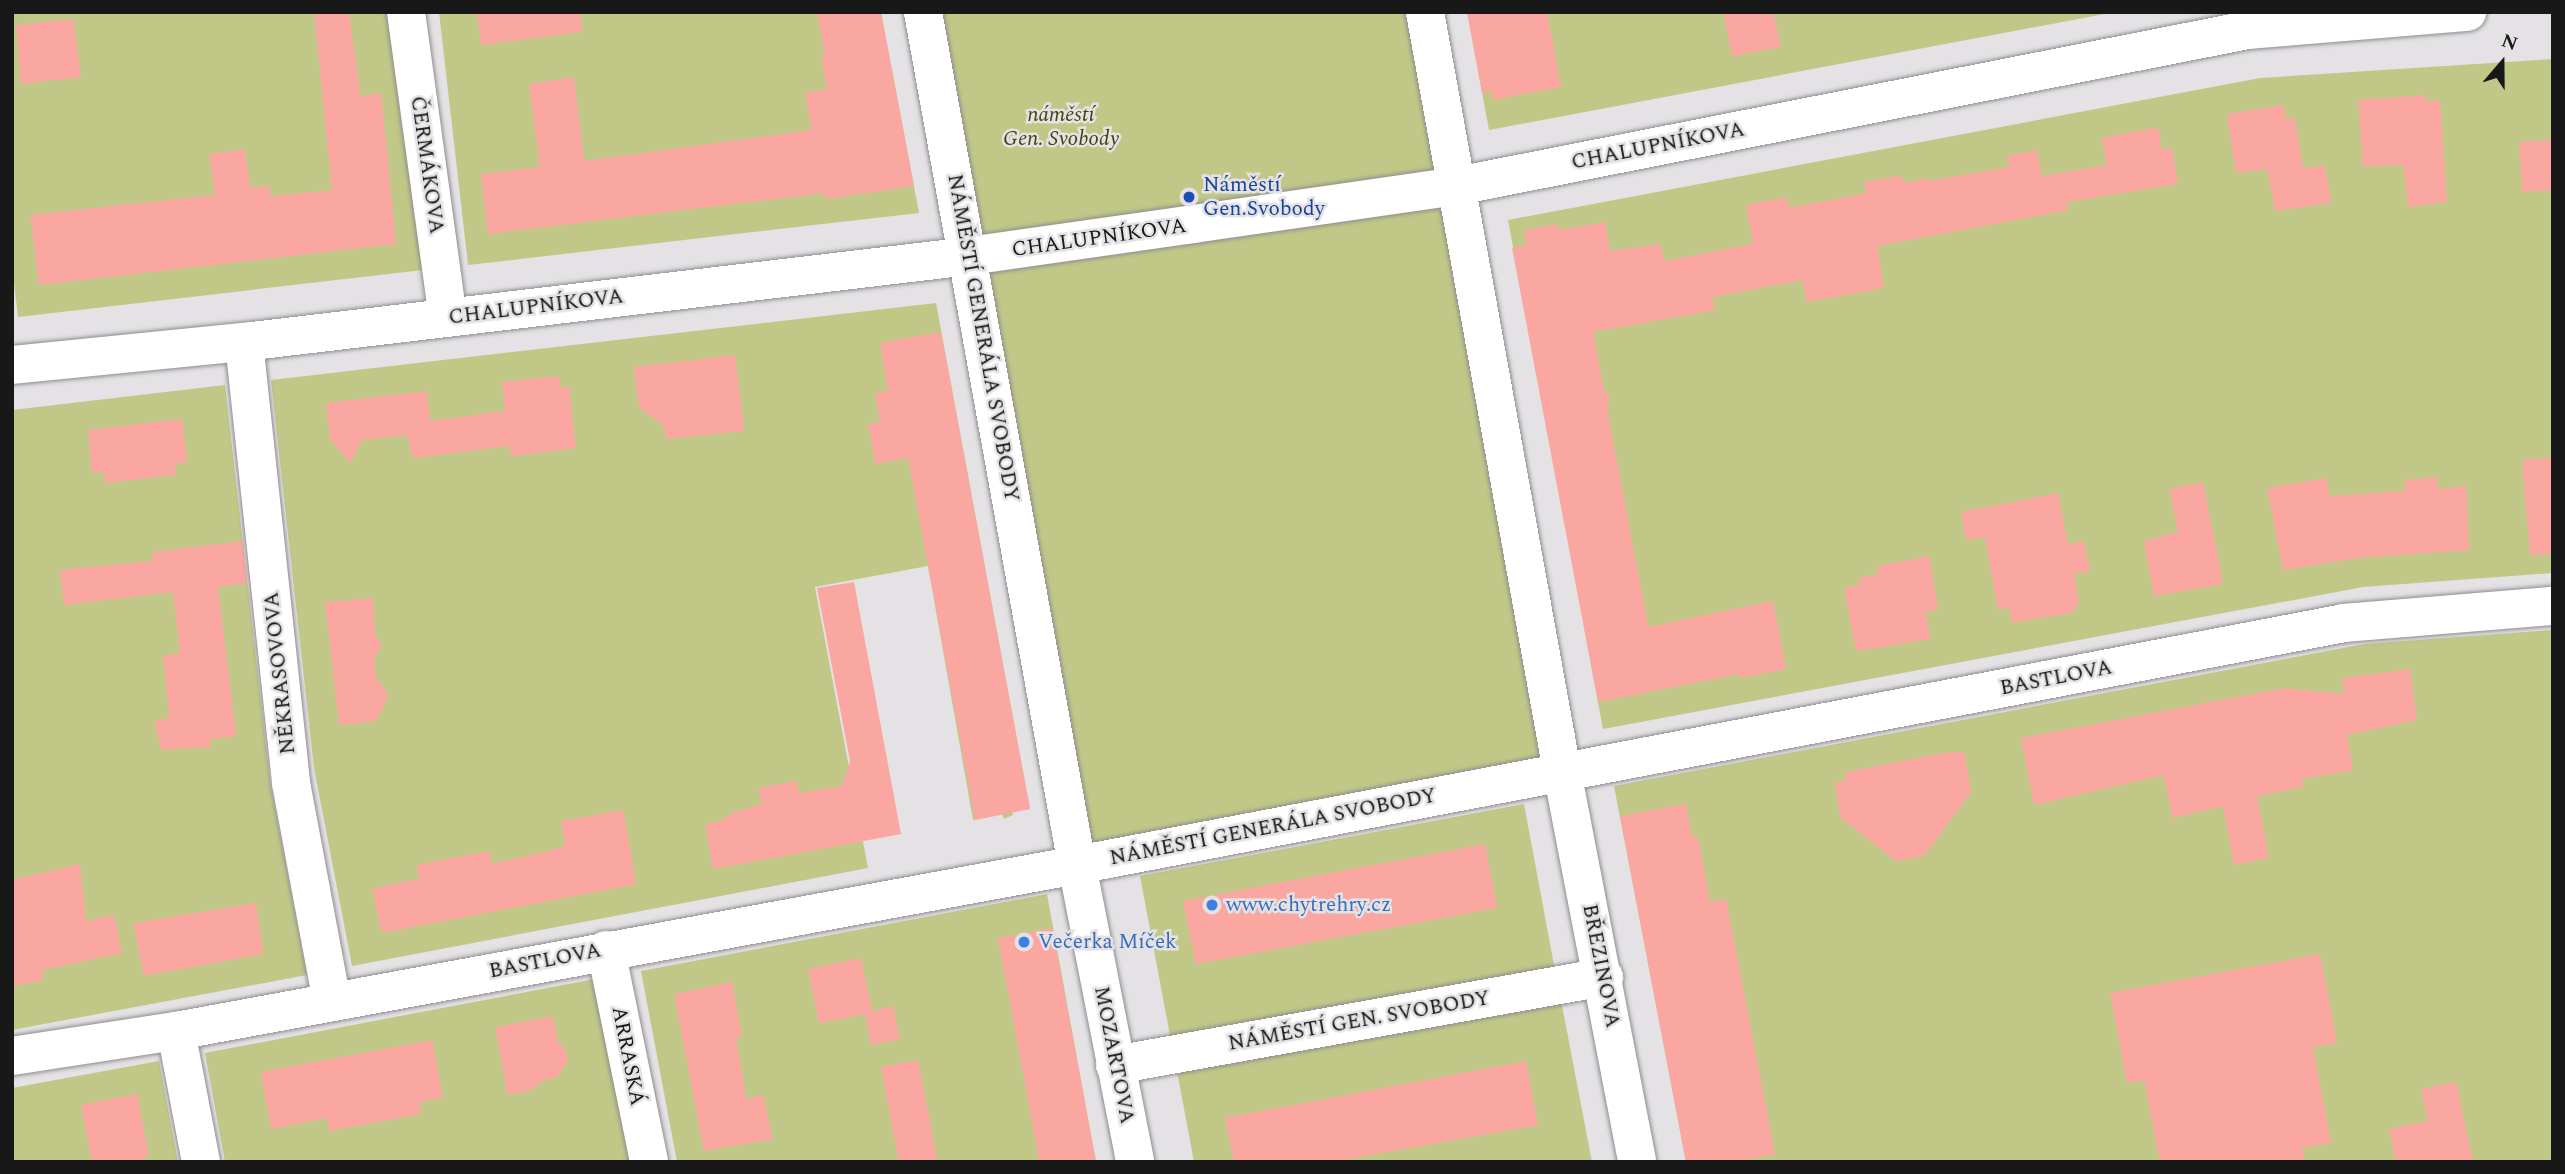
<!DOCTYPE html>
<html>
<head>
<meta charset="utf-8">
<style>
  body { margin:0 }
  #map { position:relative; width:2565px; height:1174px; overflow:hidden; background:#e4e2e5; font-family:Spectral,serif }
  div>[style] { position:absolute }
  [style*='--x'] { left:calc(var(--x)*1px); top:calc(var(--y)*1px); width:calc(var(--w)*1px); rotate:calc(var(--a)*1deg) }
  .green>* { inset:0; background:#c1c887 }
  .building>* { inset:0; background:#faa7a1 }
  .roads { filter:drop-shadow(0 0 2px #8e8d8f) drop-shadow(0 0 2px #8e8d8f) }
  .minor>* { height:38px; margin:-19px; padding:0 19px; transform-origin:19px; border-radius:19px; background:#fff }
  .dots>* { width:19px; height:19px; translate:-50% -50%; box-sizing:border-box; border:4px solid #e4e2e5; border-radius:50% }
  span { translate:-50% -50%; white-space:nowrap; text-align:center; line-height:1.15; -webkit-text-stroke:5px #e4e2e5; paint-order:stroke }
  .park-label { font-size:21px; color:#404307; font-style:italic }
  .street-label { font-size:21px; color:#191819 }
  .transit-label { font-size:21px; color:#164399 }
  .left { translate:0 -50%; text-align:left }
  .shop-label { font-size:21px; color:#366cbe }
  .frame { position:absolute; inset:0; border:14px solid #191819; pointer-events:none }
  .north { position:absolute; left:2467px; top:28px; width:70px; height:70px; -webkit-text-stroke:5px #e4e2e5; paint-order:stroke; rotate:20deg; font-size:19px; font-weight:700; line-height:28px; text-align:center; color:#191819 }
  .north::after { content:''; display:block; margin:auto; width:24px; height:32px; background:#191819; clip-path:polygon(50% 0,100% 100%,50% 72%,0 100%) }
</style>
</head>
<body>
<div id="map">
  <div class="green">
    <i style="clip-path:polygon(12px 12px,392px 12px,423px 270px,18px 317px,12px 266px)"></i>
    <i style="clip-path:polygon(439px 12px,881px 12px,919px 213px,468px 265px)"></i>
    <i style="clip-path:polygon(922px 12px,1426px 12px,1562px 771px,1077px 865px)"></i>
    <i style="clip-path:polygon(1467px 12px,2115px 12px,1489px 130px)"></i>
    <i style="clip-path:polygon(2553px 59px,2553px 573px,2363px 587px,1603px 729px,1508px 220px,2260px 78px)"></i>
    <i style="clip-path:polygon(936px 303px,1030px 809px,1012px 812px,1013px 815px,1004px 819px,1002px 814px,973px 820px,928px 566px,815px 587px,868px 868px,352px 966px,314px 768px,271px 380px)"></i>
    <i style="clip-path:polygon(225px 385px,270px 782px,307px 975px,12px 1030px,12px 410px)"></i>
    <i style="clip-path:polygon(2553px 630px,2553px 1162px,1686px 1162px,1614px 786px,2364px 644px)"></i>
    <i style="clip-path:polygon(1524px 804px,1556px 976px,1172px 1046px,1140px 876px)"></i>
    <i style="clip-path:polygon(1047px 894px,1096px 1162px,677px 1162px,641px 971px)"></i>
    <i style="clip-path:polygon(595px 979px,630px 1162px,225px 1162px,205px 1053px)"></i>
    <i style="clip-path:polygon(1560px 995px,1592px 1162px,1194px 1162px,1176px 1066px)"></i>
    <i style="clip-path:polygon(159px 1061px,178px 1162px,12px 1162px,12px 1088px)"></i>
  </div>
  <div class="building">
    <i style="clip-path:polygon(314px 12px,349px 12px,360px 96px,381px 93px,396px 244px,39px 285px,30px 215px,215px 195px,209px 154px,245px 149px,250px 188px,269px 186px,271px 196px,332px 190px)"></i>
    <i style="clip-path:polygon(477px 12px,580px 12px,582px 32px,481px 45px)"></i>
    <i style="clip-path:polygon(817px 12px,881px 12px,914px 186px,826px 199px,824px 193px,488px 234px,481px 174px,540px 167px,529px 84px,574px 77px,584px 161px,812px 130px,805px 93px,827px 89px,821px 55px,825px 54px)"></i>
    <i style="clip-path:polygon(1467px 12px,1547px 12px,1561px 87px,1492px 100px,1491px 91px,1482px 93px)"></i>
    <i style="clip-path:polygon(1723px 12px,1773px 12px,1781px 47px,1732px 56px)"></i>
    <i style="clip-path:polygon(73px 19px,81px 77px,21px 84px,16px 25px)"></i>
    <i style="clip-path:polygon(2425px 95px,2425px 101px,2440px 100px,2447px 202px,2408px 207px,2403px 164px,2363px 167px,2358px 100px)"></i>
    <i style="clip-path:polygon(2284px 105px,2286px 119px,2295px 118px,2303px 168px,2325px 166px,2331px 203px,2275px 211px,2267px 169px,2236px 173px,2227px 114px)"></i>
    <i style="clip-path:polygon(2158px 127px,2162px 150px,2172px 148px,2178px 184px,2067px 202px,2068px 210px,1877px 246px,1884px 288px,1806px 302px,1803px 280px,1712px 297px,1715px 310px,1593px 332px,1604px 391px,1609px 395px,1608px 414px,1648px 627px,1773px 601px,1786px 669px,1739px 678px,1739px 674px,1598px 702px,1512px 248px,1527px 245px,1524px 230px,1558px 224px,1559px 230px,1605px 222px,1610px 251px,1661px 244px,1664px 261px,1753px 244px,1746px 205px,1787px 197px,1789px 208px,1866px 193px,1864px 182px,1902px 175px,1903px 183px,1928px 178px,1928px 181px,2009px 167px,2007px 156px,2037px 150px,2042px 176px,2107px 165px,2102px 138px)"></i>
    <i style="clip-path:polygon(2553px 140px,2553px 190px,2522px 192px,2519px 142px)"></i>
    <i style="clip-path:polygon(941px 332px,1030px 809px,975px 820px,908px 458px,875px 464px,868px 423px,880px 422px,875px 393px,888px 391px,880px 343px)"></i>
    <i style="clip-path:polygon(735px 355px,744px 431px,666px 439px,664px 426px,639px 407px,634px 367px)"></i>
    <i style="clip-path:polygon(559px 376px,560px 387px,569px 386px,576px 448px,511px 456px,509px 446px,413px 458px,407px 435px,362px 440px,350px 463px,330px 439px,326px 403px,427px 391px,430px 421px,505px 411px,502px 382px)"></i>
    <i style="clip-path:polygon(182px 419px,187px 462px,175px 464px,176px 475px,105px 483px,104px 472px,92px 473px,88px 430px)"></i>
    <i style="clip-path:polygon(2553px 458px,2553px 554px,2530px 555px,2522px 460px)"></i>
    <i style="clip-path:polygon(2438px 477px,2438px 489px,2466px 486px,2469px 550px,2357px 558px,2283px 570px,2267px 488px,2326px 478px,2330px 496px,2405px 491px,2404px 480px)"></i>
    <i style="clip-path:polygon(2203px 482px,2223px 584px,2154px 596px,2144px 541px,2178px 532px,2169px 489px)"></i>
    <i style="clip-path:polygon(2058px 493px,2068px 544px,2084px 541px,2090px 571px,2074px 574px,2079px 602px,2073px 612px,2012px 623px,2009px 607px,1998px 610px,1985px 537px,1966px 540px,1961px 512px)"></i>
    <i style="clip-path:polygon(243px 541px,247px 583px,218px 587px,236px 736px,210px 739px,211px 747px,161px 750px,154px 721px,169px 718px,163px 656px,180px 653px,173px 592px,64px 605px,60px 570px,153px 561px,152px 552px)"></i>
    <i style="clip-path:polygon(1929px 556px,1938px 609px,1925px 612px,1931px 639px,1856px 651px,1844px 588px,1860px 585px,1858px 578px,1878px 574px,1877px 566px)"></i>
    <i style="clip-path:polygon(854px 582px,901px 834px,713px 869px,705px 824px,721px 821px,732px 813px,762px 804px,758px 788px,796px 781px,799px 793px,842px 786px,850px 761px,817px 588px)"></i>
    <i style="clip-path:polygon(373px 598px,375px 634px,382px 645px,374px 659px,376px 678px,389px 695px,376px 721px,339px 725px,325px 602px)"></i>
    <i style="clip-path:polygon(2410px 669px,2417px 720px,2347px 735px,2353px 770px,2302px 779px,2303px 787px,2257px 796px,2269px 858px,2234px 865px,2223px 806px,2173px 818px,2163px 775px,2034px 805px,2021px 738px,2284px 688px,2344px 694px,2342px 678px)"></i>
    <i style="clip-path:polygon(1950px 752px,1964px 752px,1971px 792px,1924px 856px,1896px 861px,1840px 817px,1835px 783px,1846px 780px,1845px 772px)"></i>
    <i style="clip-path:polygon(1686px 804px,1692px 837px,1698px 837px,1710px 902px,1726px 899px,1775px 1154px,1734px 1162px,1686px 1162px,1620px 816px)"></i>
    <i style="clip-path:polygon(623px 810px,636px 884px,382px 933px,372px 889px,420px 878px,416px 865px,489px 851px,492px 864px,553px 850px,565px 845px,561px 821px)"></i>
    <i style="clip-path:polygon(1485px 844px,1497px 908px,1196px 964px,1183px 901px)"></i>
    <i style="clip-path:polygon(80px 864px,86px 921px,114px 915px,122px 953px,42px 970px,44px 980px,12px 986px,12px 880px)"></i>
    <i style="clip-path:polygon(256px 903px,263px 954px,144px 976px,133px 923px)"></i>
    <i style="clip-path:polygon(1052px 928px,1073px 1038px,1096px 1162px,1039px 1162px,1035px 1138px,998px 938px)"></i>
    <i style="clip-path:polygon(2320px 954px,2337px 1043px,2313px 1047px,2331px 1143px,2302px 1148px,2305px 1162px,2160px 1162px,2144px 1080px,2127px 1083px,2110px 993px)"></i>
    <i style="clip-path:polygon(861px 958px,872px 1011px,893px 1006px,900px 1039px,871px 1045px,865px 1014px,819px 1023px,808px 969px)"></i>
    <i style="clip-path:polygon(732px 982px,742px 1037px,736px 1038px,746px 1099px,763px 1095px,773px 1139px,704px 1151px,674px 994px)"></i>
    <i style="clip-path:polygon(553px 1016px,558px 1044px,565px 1048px,568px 1062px,556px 1078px,543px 1080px,532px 1090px,508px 1095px,495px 1027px)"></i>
    <i style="clip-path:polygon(432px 1040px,443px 1098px,419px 1102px,421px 1114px,329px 1131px,327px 1118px,271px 1129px,261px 1072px)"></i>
    <i style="clip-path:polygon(918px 1060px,930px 1122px,937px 1162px,899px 1162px,881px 1067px)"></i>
    <i style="clip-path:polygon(1526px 1061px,1538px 1125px,1331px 1162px,1234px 1162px,1225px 1118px)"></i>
    <i style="clip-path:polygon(2456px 1082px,2473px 1162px,2396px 1162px,2389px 1129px,2428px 1121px,2421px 1089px)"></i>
    <i style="clip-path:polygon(137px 1094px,149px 1156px,144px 1157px,145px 1162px,92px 1162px,81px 1105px)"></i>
  </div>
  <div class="roads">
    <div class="minor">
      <i style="--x:406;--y:12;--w:308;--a:82.2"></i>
      <i style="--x:923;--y:12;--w:867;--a:79.77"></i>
      <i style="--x:1077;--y:865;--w:303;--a:78.9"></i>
      <i style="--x:1425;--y:12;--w:771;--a:79.77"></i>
      <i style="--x:1562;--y:771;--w:398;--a:79.1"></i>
      <i style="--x:244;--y:342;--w:443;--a:83.9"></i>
      <i style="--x:291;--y:783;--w:223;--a:79.4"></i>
      <i style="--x:12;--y:365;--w:233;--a:-5.7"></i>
      <i style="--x:244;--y:342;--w:730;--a:-6.76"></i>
      <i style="--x:969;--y:256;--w:226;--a:-8.1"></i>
      <i style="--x:1193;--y:224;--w:267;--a:-8.2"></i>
      <i style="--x:1457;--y:186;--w:806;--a:-11.16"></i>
      <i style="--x:2248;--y:30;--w:220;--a:-4.7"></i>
      <i style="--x:606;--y:950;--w:216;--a:78.5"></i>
      <i style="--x:176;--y:1031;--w:133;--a:79.2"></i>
      <i style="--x:12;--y:1056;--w:166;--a:-8.7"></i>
      <i style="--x:176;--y:1031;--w:916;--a:-10.44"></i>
      <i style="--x:1077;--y:865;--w:1290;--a:-10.81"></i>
      <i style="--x:2344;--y:623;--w:210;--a:-4.7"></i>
      <i style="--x:1115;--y:1065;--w:497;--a:-10.2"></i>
    </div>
  </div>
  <div class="dots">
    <i style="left:1189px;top:197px;background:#1a4fb4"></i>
    <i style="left:1212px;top:905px;background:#3f7fe0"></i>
    <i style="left:1024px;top:942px;background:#3f7fe0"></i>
  </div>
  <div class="park-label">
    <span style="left:1061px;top:127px">náměstí<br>Gen. Svobody</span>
  </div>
  <div class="street-label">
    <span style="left:1658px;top:146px;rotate:-11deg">CHALUPNÍKOVA</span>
    <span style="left:427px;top:165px;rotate:82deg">ČERMÁKOVA</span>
    <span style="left:1099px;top:238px;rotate:-8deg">CHALUPNÍKOVA</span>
    <span style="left:536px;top:307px;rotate:-7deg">CHALUPNÍKOVA</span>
    <span style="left:983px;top:338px;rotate:80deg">NÁMĚSTÍ GENERÁLA SVOBODY</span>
    <span style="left:280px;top:673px;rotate:-96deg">NĚKRASOVOVA</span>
    <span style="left:2056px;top:678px;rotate:-11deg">BASTLOVA</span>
    <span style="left:1273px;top:827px;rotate:-11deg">NÁMĚSTÍ GENERÁLA SVOBODY</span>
    <span style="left:545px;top:961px;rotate:-11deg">BASTLOVA</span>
    <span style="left:1601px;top:966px;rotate:79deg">BŘEZINOVA</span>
    <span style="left:1359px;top:1021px;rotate:-10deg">NÁMĚSTÍ GEN. SVOBODY</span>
    <span style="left:1114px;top:1055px;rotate:79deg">MOZARTOVA</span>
    <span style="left:628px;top:1056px;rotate:79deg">ARRASKÁ</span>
  </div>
  <div class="transit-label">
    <span class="left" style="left:1203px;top:197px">Náměstí<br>Gen.Svobody</span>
  </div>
  <div class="shop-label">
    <span class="left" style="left:1226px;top:905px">www.chytrehry.cz</span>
    <span class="left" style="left:1038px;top:942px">Večerka Míček</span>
  </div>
  <div class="frame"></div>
  <div class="north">N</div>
</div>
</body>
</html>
